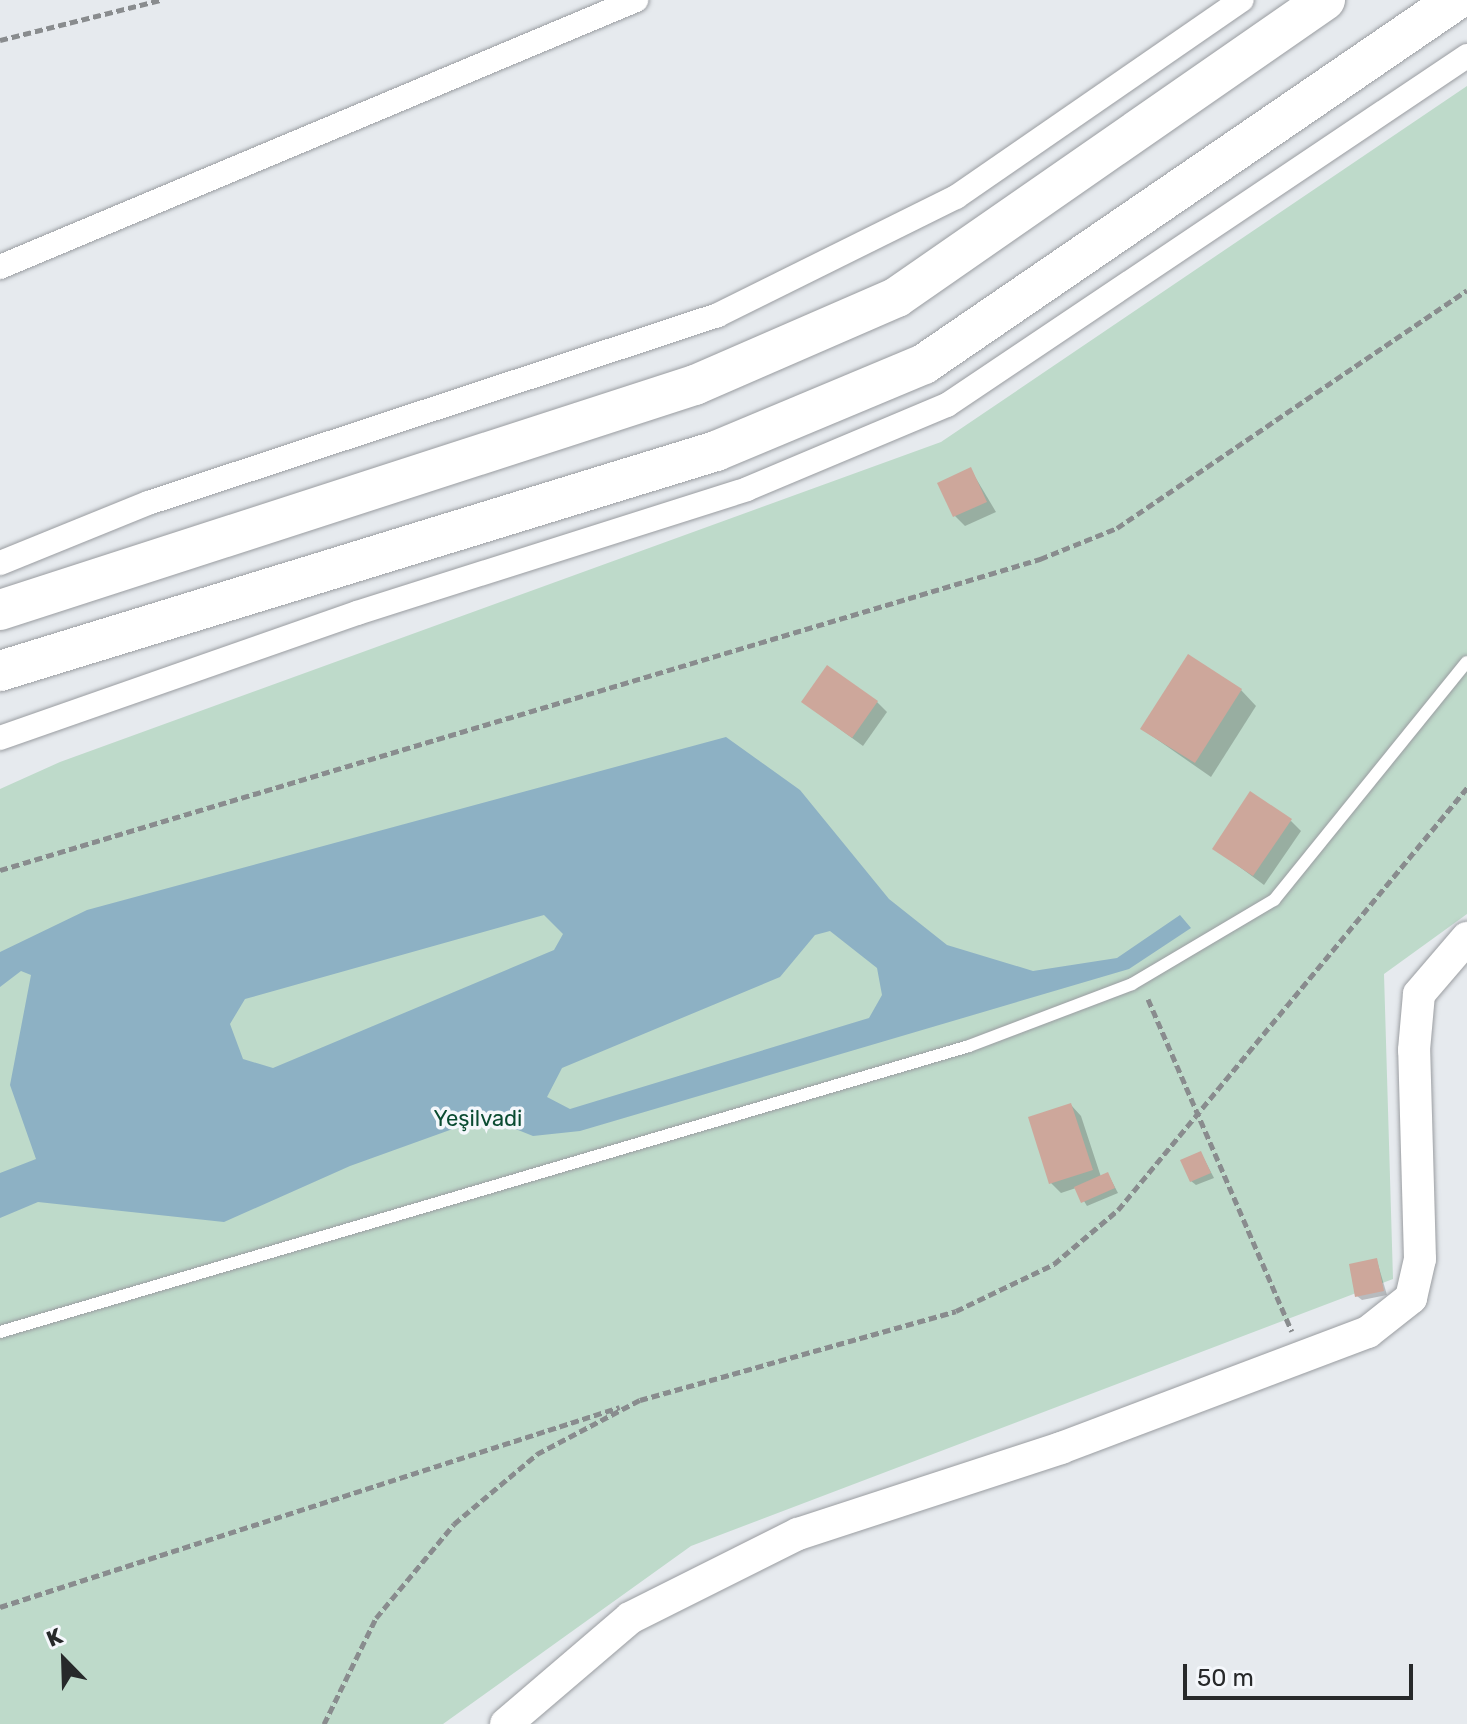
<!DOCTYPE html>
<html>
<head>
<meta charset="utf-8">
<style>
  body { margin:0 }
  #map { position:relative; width:1467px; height:1724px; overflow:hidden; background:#e6eaee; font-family:Rubik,sans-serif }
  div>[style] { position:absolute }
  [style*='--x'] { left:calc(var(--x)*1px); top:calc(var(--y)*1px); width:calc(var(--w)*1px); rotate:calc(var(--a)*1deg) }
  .green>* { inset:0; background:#bedaca }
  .water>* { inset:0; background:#8db1c4 }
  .shadow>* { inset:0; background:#0003 }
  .building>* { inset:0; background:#cda79b }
  .path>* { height:5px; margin-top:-2.5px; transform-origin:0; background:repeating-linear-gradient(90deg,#898c8e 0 8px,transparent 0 12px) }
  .roads { filter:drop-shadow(0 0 2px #9a9da1) drop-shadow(0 0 2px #9a9da1) }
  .service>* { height:12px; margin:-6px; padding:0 6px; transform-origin:6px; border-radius:6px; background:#fff }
  .minor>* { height:24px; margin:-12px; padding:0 12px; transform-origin:12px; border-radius:12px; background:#fff }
  .tertiary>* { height:32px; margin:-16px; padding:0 16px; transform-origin:16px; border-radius:16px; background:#fff }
  .primary>* { height:40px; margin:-20px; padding:0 20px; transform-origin:20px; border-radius:20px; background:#fff }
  span { translate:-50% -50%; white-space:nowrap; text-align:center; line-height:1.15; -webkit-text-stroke:7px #f4f7fb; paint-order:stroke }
  .park-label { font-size:22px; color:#0a4b31 }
  .north { position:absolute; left:24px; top:1620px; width:80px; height:80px; -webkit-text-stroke:6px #f4f7fb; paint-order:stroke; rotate:337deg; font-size:22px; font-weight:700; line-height:32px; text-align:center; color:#27292a }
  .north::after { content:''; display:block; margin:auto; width:28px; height:36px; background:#27292a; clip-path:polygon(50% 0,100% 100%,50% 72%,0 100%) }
  .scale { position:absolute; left:1183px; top:1664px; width:230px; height:36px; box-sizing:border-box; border:4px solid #27292a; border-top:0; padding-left:10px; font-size:24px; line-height:28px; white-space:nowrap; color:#27292a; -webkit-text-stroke:6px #f4f7fb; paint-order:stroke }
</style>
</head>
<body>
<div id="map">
  <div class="green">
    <i style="clip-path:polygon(1467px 86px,1467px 914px,1384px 974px,1393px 1279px,691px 1546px,443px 1724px,0 1724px,0 789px,60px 762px,941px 442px)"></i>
  </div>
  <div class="water">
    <i style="clip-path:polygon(evenodd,726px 737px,800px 790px,889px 899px,947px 945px,1033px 971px,1117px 958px,1180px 915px,1191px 928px,1129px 969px,580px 1131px,533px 1136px,486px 1117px,350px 1166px,224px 1222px,38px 1202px,0 1218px,0 1173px,36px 1159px,10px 1085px,31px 975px,21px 971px,0 987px,0 952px,87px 910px,726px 737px,544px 915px,563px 934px,554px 950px,273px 1068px,243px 1059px,230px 1024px,245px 999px,544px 915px,726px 737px,830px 931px,877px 968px,882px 995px,869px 1018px,570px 1109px,547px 1097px,562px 1068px,780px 977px,815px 935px,830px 931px)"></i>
  </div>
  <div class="shadow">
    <i style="clip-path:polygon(971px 470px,996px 512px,965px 526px,955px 516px)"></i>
    <i style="clip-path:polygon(1241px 690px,1256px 706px,1211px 777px,1142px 729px)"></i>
    <i style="clip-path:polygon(803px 702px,877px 702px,887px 712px,863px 746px)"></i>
    <i style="clip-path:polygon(1291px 821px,1301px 831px,1264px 885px,1214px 848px)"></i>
    <i style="clip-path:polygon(1071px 1105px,1081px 1116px,1101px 1177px,1108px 1174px,1118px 1193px,1087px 1206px,1076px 1188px,1061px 1193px,1051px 1183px)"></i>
    <i style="clip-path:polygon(1201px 1153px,1214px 1178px,1196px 1185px,1191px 1181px)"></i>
    <i style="clip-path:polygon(1377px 1261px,1387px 1295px,1362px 1300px,1357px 1296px)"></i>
  </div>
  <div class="building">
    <i style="clip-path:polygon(971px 467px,987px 502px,953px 517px,937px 483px)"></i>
    <i style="clip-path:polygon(1188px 654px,1242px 689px,1195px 763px,1140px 729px)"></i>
    <i style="clip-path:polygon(827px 665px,878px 701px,852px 738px,801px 702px)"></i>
    <i style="clip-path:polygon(1250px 791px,1292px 819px,1253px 876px,1212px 849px)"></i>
    <i style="clip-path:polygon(1071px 1103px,1093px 1170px,1049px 1184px,1028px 1117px)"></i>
    <i style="clip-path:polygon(1201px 1151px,1211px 1173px,1190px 1182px,1180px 1160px)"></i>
    <i style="clip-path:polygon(1108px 1172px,1115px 1188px,1081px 1203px,1074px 1187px)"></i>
    <i style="clip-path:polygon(1377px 1258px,1384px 1291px,1355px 1297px,1349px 1264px)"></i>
  </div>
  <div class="path">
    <i style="--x:0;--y:40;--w:165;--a:-14"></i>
    <i style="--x:0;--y:870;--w:1086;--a:-16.65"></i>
    <i style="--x:1040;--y:559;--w:83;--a:-21.9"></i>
    <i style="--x:1117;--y:528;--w:423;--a:-34.2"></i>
    <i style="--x:1148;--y:999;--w:362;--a:66.6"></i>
    <i style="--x:0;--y:1607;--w:651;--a:-17.88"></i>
    <i style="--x:324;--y:1724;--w:118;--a:-63.9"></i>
    <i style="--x:376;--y:1618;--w:122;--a:-50.3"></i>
    <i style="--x:454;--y:1524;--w:109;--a:-40.1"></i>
    <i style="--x:537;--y:1454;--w:116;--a:-27.7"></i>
    <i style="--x:640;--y:1400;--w:328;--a:-15.7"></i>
    <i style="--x:956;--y:1311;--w:109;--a:-25.6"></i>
    <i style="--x:1054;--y:1264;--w:84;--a:-40.2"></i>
    <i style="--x:1118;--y:1210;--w:548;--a:-50.41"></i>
  </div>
  <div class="roads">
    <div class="service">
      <i style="--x:0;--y:1332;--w:1010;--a:-16.44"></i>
      <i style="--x:969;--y:1046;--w:174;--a:-20.8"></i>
      <i style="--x:1132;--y:984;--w:165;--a:-30.6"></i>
      <i style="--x:1274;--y:900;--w:306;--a:-51"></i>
    </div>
    <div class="minor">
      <i style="--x:0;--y:267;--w:690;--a:-22.77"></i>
      <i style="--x:0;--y:563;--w:160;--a:-22.1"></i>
      <i style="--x:148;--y:503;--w:600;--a:-18.25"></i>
      <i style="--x:718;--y:315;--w:266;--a:-26.4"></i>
      <i style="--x:956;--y:197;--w:347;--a:-34.6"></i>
      <i style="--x:0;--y:738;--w:378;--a:-19.3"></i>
      <i style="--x:357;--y:613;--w:409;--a:-17.6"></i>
      <i style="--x:747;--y:489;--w:217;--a:-22.8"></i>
      <i style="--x:947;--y:405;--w:626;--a:-33.87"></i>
    </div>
    <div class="tertiary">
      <i style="--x:506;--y:1724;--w:163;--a:-40.5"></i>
      <i style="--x:630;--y:1618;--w:188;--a:-26.6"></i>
      <i style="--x:798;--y:1534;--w:277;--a:-18.1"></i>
      <i style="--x:1061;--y:1448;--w:328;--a:-20.7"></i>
      <i style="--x:1368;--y:1332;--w:55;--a:-38.3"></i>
      <i style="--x:1411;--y:1298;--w:40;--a:-77"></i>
      <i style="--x:1420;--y:1259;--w:209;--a:-91.6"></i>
      <i style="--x:1414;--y:1050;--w:56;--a:-84.9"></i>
      <i style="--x:1419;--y:994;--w:74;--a:-49.4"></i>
    </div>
    <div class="primary">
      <i style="--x:0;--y:610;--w:731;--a:-17.94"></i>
      <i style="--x:695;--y:385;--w:220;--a:-23.5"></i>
      <i style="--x:897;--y:297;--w:521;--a:-34.76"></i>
      <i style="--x:0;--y:671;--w:749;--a:-17.08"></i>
      <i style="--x:716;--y:451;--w:225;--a:-22.7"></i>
      <i style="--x:924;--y:364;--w:645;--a:-34.38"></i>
    </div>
  </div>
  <div class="park-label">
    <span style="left:478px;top:1119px">Yeşilvadi</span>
  </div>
  <div class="north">K</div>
  <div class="scale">50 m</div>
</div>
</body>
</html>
